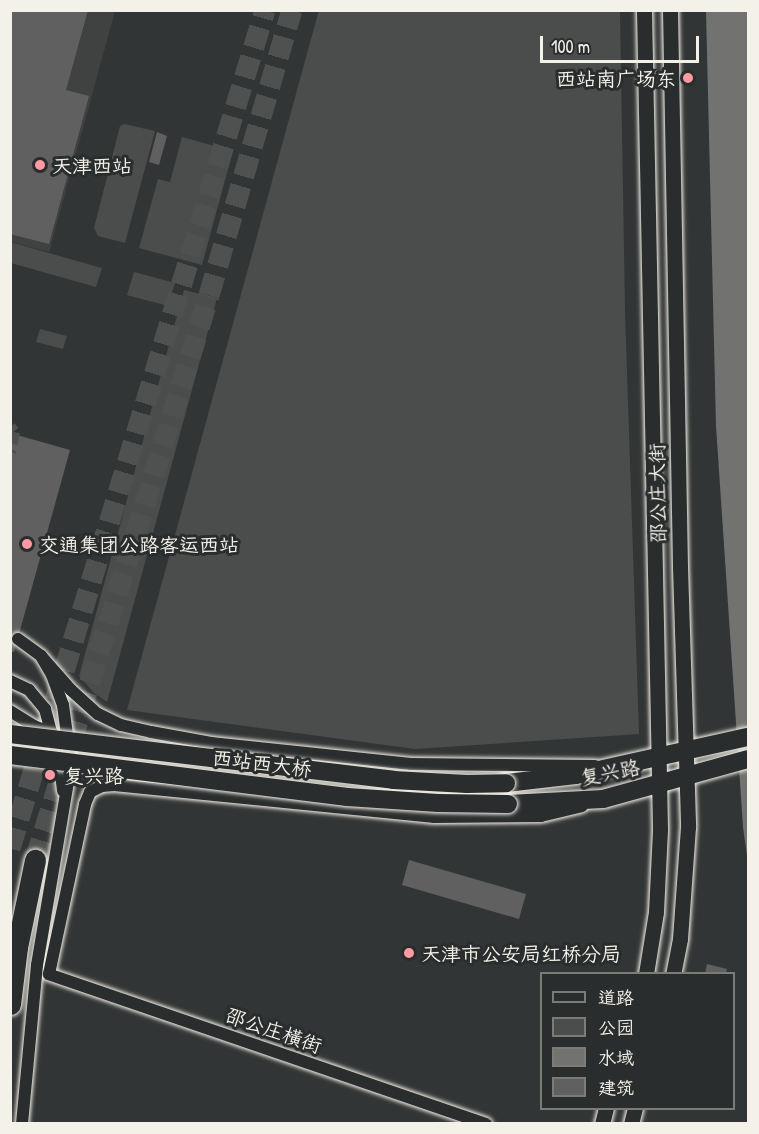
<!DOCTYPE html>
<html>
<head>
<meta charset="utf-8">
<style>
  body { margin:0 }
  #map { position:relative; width:759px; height:1134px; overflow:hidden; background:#323535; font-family:"Patrick Hand","LXGW WenKai TC",sans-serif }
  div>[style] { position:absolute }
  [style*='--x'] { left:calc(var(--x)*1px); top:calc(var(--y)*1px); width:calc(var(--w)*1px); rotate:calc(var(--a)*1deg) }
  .built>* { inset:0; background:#404242 }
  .green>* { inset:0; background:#4b4d4c }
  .water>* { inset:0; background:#727370 }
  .building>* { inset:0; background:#5f605f }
  .minor-tunnel>* { height:12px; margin-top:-6px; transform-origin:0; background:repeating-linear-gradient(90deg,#4f5150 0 12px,transparent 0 18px) }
  .trunk-tunnel>* { height:21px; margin-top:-10.5px; transform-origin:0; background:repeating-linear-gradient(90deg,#4f5150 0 21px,transparent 0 31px) }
  .roads { filter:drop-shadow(0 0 2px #f4f1e8) drop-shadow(0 0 2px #f4f1e8) }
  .minor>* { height:12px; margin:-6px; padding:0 6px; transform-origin:6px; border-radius:6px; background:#2a2d2e }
  .tertiary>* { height:15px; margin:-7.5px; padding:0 7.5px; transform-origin:7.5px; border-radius:7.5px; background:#2a2d2e }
  .secondary>* { height:18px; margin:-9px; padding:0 9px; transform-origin:9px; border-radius:9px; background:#2a2d2e }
  .trunk>* { height:21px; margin:-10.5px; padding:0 10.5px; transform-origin:10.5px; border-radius:10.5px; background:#2a2d2e }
  .bridges { filter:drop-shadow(0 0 2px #f4f1e8) drop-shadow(0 0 2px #f4f1e8) }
  .secondary-bridge>* { height:18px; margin:-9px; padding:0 9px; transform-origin:9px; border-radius:9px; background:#2a2d2e }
  .dots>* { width:16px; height:16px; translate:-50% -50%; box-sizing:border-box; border:3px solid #2a2d2e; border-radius:50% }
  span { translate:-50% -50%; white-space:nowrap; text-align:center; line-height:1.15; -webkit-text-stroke:6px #2a2d2e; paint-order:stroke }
  .poi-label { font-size:20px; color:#f4f1e8 }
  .right { translate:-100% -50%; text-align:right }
  .left { translate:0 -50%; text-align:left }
  .street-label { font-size:20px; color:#f4f1e8 }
  .frame { position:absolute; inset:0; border:12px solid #f4f1e8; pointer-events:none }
  .legend { position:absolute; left:540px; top:972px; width:195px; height:138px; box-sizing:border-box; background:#2a2d2e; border:2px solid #7b7b78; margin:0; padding:8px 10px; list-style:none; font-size:18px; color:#f4f1e8 }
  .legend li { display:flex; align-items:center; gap:12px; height:30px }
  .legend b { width:30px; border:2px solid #7b7b78 }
  .scale { position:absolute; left:540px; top:36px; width:159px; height:27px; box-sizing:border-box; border:3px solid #f4f1e8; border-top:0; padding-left:8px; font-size:18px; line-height:21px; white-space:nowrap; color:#f4f1e8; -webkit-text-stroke:4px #2a2d2e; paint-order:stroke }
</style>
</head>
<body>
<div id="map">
  <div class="built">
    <i style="clip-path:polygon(10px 11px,115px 11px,49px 252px,11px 242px)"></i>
  </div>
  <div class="green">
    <i style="clip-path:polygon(319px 10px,620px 11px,625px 311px,639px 734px,415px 749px,127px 710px)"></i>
    <i style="clip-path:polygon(124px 124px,155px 131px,125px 243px,98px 236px,94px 228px,120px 126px)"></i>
    <i style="clip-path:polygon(182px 137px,233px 151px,202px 265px,139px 248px,158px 179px,170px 182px)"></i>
    <i style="clip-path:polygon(10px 242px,102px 268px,96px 287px,11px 263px)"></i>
    <i style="clip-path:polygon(134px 272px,175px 283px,168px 306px,127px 295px)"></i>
    <i style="clip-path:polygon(184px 290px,217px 298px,107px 702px,94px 693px,79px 676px)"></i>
    <i style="clip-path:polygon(40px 329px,67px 336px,63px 349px,36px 342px)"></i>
  </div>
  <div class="water">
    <i style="clip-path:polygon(706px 11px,748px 11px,748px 863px,743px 827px,716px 426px)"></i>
  </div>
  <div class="building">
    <i style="clip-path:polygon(10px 10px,88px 10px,66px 90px,89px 96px,49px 244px,10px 234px)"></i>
    <i style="clip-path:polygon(157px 132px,167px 136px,159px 165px,149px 162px)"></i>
    <i style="clip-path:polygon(10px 433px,70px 450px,14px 652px,10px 651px)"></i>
    <i style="clip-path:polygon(409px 860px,526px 894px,519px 919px,402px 885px)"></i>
    <i style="clip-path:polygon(707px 964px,727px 969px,726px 974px,705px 974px)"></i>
  </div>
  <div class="minor-tunnel">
    <i style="--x:10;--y:427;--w:6;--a:51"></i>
    <i style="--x:14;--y:432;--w:21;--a:101"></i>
  </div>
  <div class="trunk-tunnel">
    <i style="--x:10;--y:848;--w:876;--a:-73.08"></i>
    <i style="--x:35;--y:860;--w:591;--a:-72.88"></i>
    <i style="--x:209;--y:295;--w:297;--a:-73.8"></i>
  </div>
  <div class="roads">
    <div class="minor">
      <i style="--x:18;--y:639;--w:29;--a:36"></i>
      <i style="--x:41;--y:656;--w:22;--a:60"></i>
      <i style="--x:52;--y:675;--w:32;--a:70"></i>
      <i style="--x:63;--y:705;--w:60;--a:82.3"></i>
      <i style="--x:71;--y:764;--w:204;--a:99.6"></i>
      <i style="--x:37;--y:965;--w:160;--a:95.4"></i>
      <i style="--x:41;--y:656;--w:45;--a:48.6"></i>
      <i style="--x:71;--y:690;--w:36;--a:42"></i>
      <i style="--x:98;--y:714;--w:25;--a:26"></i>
      <i style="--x:121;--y:725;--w:31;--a:13"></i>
      <i style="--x:151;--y:732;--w:61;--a:10.4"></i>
      <i style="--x:211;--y:743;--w:201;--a:6"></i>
      <i style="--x:411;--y:764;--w:184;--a:0.6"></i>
      <i style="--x:10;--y:681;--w:21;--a:25"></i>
      <i style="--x:29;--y:690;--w:25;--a:50"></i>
      <i style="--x:45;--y:709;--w:59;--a:75.3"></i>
      <i style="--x:60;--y:766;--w:25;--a:83"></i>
      <i style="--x:10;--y:711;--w:28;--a:32"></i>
      <i style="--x:34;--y:726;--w:19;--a:21"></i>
      <i style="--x:486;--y:1124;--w:462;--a:-161.1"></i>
      <i style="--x:49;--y:974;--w:174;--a:-78"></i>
      <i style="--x:85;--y:804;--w:13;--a:-67"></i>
      <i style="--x:90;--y:792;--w:13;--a:-27"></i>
      <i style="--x:102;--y:786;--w:12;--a:-5"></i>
      <i style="--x:114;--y:785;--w:322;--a:5.7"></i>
      <i style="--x:434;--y:817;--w:107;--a:-0.5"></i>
      <i style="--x:541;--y:816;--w:42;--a:-13.7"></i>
    </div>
    <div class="tertiary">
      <i style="--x:644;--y:10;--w:820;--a:88.88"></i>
      <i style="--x:660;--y:830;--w:82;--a:92.8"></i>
      <i style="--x:656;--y:912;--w:63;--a:99.2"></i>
      <i style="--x:670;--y:10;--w:557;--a:88.97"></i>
      <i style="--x:680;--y:567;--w:260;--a:88.2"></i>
      <i style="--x:688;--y:827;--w:112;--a:94.1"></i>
      <i style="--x:680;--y:939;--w:36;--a:101"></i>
      <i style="--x:602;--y:1124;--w:16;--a:-76"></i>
      <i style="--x:631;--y:1124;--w:16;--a:-76"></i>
    </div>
    <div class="secondary">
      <i style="--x:506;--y:783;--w:70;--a:-6.5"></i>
      <i style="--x:576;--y:775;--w:176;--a:-12.5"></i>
      <i style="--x:508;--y:804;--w:95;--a:-3"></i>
      <i style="--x:603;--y:799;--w:150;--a:-15.4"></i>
    </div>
    <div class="trunk">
      <i style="--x:10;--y:1004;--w:57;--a:-83"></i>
      <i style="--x:17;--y:947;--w:89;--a:-78.3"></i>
    </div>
  </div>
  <div class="bridges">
    <div class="secondary-bridge">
      <i style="--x:10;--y:734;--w:386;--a:6.8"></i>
      <i style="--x:393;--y:780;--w:74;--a:3.1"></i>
      <i style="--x:467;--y:784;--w:39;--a:-1"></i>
      <i style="--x:10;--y:755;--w:340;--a:7.1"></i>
      <i style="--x:347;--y:797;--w:91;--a:3.8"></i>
      <i style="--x:438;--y:803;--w:70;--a:0.8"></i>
    </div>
  </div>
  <div class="dots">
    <i style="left:688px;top:78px;background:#ff9aa2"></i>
    <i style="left:40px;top:165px;background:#ff9aa2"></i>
    <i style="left:27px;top:544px;background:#ff9aa2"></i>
    <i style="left:50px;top:775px;background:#ff9aa2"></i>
    <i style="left:409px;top:953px;background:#ff9aa2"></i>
  </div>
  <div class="poi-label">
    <span class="right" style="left:676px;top:78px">西站南广场东</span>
    <span class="left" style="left:52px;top:165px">天津西站</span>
    <span class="left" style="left:39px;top:544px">交通集团公路客运西站</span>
    <span class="left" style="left:64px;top:775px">复兴路</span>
    <span class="left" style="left:421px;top:953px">天津市公安局红桥分局</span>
  </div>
  <div class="street-label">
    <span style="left:657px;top:493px;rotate:-91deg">邵公庄大街</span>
    <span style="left:262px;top:763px;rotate:7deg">西站西大桥</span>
    <span style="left:610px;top:772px;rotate:-11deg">复兴路</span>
    <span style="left:274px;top:1030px;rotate:19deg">邵公庄横街</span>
  </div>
  <div class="frame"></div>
  <ul class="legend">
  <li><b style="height:8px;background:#2a2d2e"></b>道路</li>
  <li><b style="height:16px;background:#4b4d4c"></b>公园</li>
  <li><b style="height:16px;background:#727370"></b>水域</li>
  <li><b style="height:16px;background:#5f605f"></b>建筑</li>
  </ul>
  <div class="scale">100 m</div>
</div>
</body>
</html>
